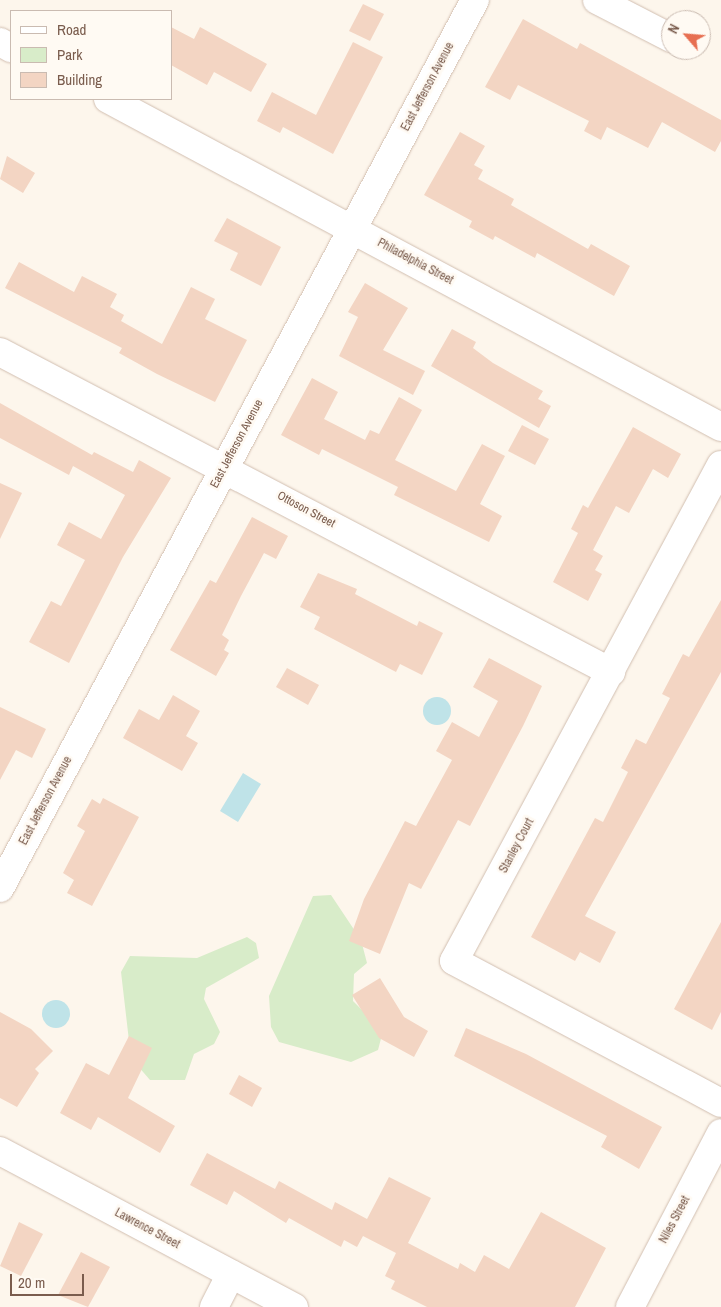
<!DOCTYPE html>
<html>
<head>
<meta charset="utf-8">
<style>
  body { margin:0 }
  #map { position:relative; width:721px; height:1307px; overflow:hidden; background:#fdf6ec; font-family:"Archivo Narrow",sans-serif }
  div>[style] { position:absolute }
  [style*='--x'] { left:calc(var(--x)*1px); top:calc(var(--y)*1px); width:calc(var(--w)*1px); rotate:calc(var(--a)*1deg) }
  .green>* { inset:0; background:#d8ecc9 }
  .water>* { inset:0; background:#bfe3e8 }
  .round { border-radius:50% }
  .building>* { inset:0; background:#f3d5c3 }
  .roads { filter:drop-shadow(0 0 1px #d1beb0) drop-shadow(0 0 1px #d1beb0) }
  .minor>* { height:28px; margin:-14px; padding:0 14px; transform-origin:14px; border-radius:14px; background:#fff }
  .tertiary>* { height:28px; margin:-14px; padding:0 14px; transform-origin:14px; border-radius:14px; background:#fff }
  span { translate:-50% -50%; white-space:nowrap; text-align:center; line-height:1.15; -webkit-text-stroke:5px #fffaf3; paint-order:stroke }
  .street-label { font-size:12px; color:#7a5c4d }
  .legend { position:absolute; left:10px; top:10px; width:162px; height:90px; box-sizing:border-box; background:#fffaf3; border:1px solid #cabbb1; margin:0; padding:6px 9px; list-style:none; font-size:15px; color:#7a5c4d }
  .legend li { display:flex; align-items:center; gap:10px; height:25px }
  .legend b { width:25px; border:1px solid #cabbb1 }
  .north { position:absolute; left:661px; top:10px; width:50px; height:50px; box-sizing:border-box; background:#fffaf3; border:1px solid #cabbb1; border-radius:50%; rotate:297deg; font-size:14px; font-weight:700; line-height:20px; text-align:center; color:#7a5c4d }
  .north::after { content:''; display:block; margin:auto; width:18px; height:22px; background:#e76f51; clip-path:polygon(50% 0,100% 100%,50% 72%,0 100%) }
  .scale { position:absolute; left:10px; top:1274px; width:74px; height:22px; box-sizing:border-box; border:2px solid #7a5c4d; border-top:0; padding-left:6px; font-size:15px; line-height:18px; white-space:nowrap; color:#7a5c4d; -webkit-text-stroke:4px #fffaf3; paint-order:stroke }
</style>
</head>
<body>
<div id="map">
  <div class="green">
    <i style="clip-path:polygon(331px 895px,361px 940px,367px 963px,354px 974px,353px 1001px,383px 1031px,378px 1050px,351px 1062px,279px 1042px,271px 1027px,269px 996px,313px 896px)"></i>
    <i style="clip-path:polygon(247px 937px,256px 943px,259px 958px,206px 988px,204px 999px,220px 1032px,214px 1044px,194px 1054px,185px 1080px,150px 1080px,131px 1058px,121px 972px,130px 956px,197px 958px)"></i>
  </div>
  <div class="water">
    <i class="round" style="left:423px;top:697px;width:28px;height:28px"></i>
    <i style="clip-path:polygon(243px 773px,261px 784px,238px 822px,220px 811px)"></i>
    <i class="round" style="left:42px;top:1000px;width:28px;height:28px"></i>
  </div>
  <div class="building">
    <i style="clip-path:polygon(363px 4px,384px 14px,370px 41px,349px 31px)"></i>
    <i style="clip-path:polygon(523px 19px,577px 49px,580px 43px,721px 120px,721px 141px,715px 152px,662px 122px,648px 148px,607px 127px,601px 140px,584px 131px,589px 121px,518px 85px,510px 100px,485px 87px)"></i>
    <i style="clip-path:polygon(171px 27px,194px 39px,200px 27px,267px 64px,251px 92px,214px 72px,207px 85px,171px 65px)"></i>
    <i style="clip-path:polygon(353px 42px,383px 57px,333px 154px,283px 127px,280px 133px,257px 121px,272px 92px,316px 115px)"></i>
    <i style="clip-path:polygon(460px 132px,485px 146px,474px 165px,483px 170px,478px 179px,514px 199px,511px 205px,588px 249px,591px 244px,630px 266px,614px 296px,537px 253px,535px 258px,495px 236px,493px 240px,469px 227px,472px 221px,424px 195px)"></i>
    <i style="clip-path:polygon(7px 156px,35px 173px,23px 193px,0 179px)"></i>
    <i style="clip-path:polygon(227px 218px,281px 247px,261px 286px,230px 270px,238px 253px,214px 241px)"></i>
    <i style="clip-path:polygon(19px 262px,74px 292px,82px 276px,117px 294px,110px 307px,124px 315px,121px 321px,162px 344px,191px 287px,215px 299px,205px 319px,247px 340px,215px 402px,157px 374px,119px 353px,122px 348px,5px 288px)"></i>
    <i style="clip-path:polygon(365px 283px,408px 308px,383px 350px,425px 371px,413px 395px,339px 356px,358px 317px,348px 312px)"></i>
    <i style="clip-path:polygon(452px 329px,476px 342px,473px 348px,493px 363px,543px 391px,538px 399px,551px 406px,539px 428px,431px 366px)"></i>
    <i style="clip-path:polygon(312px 378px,338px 392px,324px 419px,365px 440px,370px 430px,379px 434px,399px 397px,422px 410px,395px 460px,456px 491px,482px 444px,505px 456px,480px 504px,502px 516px,489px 542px,394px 495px,398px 487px,322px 449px,319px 455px,281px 435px)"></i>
    <i style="clip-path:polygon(0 403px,92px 455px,94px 452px,133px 472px,139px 460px,171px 478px,123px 557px,69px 663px,29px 642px,51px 601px,61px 606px,85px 560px,57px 545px,69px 522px,101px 539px,125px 495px,73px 466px,69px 475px,0 438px)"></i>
    <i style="clip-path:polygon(522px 425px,549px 439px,535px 465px,508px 451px)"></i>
    <i style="clip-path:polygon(633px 427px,681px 454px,668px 478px,653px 469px,629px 513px,616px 506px,593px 550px,603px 556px,595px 570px,602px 574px,588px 601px,553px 582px,578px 533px,571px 529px,583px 505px,588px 508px)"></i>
    <i style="clip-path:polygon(0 483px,22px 493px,0 539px)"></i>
    <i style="clip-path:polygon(252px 517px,288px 536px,276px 559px,264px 553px,241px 596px,222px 635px,229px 640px,224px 650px,229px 653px,216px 676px,170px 650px,210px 580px,216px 583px)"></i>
    <i style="clip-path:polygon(318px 573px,357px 589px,355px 594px,417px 626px,419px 621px,443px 633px,422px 675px,400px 664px,396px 672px,314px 629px,320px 617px,300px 607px)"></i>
    <i style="clip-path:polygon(721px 600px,721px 672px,585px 916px,616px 932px,600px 963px,580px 952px,575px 961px,531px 937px,595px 818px,603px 822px,628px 772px,621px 768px,636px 739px,646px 744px,670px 698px,662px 694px,683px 654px,689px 657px)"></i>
    <i style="clip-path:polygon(489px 658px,542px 686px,523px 726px,470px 826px,458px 820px,421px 889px,409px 883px,380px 954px,349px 941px,364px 899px,405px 821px,416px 826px,452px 760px,436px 751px,452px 722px,479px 737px,498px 701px,473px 687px)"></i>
    <i style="clip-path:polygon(287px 668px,319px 685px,308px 705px,276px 687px)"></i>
    <i style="clip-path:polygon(173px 695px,200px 711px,186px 736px,198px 743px,182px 771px,123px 738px,139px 709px,159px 720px)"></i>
    <i style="clip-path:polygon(0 707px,46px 729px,32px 758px,16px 750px,0 780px)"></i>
    <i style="clip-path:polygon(103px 798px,139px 817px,92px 906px,67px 893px,74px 880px,63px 873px,85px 831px,77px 826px,92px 799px,100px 804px)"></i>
    <i style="clip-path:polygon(721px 922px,721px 1012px,712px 1030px,674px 1009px)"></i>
    <i style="clip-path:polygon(380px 978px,404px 1017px,428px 1031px,414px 1057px,379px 1038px,352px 995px)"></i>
    <i style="clip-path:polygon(0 1012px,31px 1029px,53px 1051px,35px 1069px,39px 1073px,17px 1107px,0 1098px)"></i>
    <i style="clip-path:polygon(466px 1028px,526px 1054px,662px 1127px,639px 1169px,601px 1147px,607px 1136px,454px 1056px)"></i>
    <i style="clip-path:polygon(129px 1036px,152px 1048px,128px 1098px,175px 1126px,160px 1153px,98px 1117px,91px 1130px,60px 1113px,86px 1063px,109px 1075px)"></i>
    <i style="clip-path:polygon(239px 1075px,262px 1088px,252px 1107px,229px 1094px)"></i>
    <i style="clip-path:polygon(207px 1153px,275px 1189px,279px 1181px,332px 1210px,335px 1202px,367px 1219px,389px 1177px,431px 1198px,408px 1243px,458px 1269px,460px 1263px,475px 1272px,484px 1255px,509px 1269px,541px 1212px,606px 1248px,575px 1307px,427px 1307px,391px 1289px,395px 1281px,385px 1276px,396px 1253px,363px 1236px,357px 1247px,344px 1240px,341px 1247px,289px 1218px,286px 1223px,234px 1191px,227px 1205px,190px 1185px)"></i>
    <i style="clip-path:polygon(19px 1222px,43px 1234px,21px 1276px,0 1266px)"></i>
    <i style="clip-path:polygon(81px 1252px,110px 1267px,88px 1307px,58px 1295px)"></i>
  </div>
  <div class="roads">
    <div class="minor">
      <i style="--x:597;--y:0;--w:83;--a:27.2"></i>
      <i style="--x:0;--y:42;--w:13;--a:29"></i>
      <i style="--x:108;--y:99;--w:695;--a:28.15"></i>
      <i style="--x:0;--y:352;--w:690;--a:27.64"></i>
      <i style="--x:721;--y:465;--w:563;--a:118.29"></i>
      <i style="--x:454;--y:961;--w:302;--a:28"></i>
      <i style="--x:0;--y:1151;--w:333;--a:28"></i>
      <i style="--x:214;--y:1307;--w:37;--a:-63"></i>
      <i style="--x:630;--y:1307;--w:196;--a:-62.4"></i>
    </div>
    <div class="tertiary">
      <i style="--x:0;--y:888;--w:1007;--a:-61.86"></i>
    </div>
  </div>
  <div class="street-label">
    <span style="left:428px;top:87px;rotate:-62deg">East Jefferson Avenue</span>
    <span style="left:415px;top:262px;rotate:28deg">Philadelphia Street</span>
    <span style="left:237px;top:444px;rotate:-62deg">East Jefferson Avenue</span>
    <span style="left:306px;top:510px;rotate:28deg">Ottoson Street</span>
    <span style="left:46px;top:801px;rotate:-62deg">East Jefferson Avenue</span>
    <span style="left:517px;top:846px;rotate:-62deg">Stanley Court</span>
    <span style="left:675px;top:1220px;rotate:-62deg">Niles Street</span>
    <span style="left:147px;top:1229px;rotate:28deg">Lawrence Street</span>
  </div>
  <ul class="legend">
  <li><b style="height:6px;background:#fff"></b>Road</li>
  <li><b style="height:14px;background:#d8ecc9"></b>Park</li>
  <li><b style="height:14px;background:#f3d5c3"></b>Building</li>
  </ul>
  <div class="north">N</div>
  <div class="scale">20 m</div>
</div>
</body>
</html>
